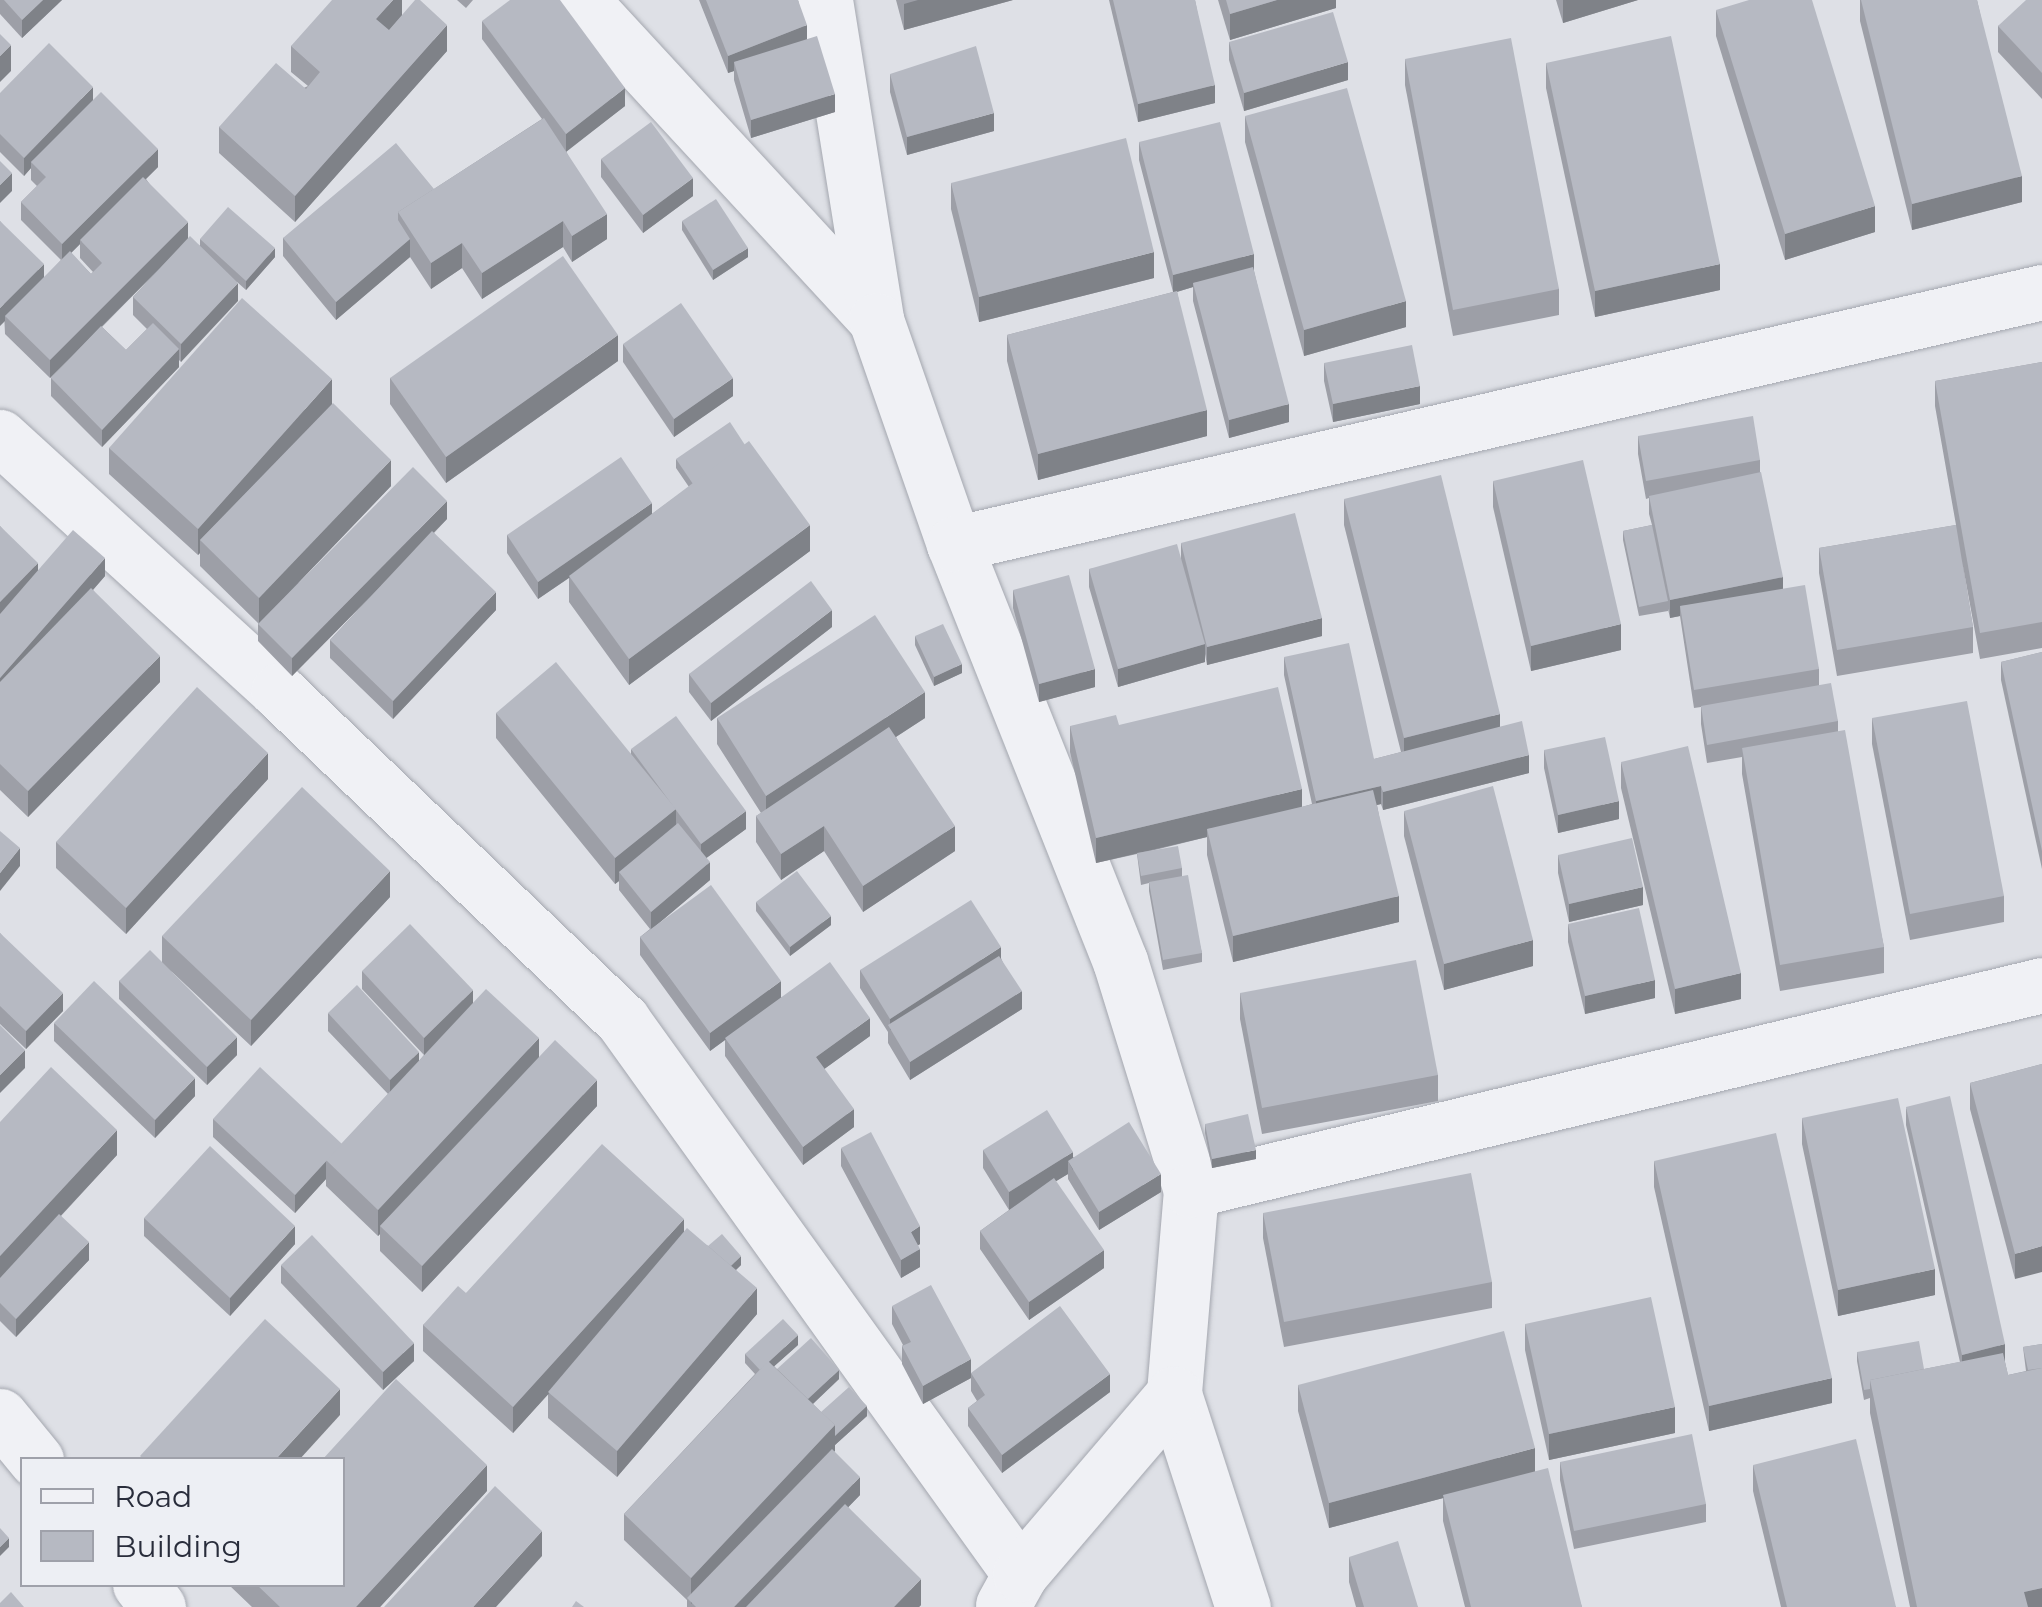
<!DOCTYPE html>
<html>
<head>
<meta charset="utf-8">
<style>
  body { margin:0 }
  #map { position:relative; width:2042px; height:1607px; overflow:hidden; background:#dee0e6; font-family:Montserrat,sans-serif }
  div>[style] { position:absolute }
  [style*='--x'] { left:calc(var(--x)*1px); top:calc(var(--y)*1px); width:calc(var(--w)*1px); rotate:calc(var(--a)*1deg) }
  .roads { filter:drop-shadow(0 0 2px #a4a7af) drop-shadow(0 0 2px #a4a7af) }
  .minor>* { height:55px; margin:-27.5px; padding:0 27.5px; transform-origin:27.5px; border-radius:27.5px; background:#f0f1f5 }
  .wall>* { inset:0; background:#9d9fa7 }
  .shaded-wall>* { inset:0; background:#7f8288 }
  .building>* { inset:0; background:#b6b9c2 }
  span { translate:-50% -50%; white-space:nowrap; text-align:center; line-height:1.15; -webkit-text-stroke:8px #edeff4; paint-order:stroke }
  .legend { position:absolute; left:20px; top:1457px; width:325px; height:130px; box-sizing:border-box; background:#edeff4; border:2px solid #9fa1aa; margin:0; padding:12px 18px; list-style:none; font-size:30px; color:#292d3b }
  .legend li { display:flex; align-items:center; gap:20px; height:50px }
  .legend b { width:50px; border:2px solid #9fa1aa }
</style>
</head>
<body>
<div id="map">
  <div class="roads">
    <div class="minor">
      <i style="--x:581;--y:0;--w:435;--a:47.3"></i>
      <i style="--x:825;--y:0;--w:324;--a:80.9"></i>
      <i style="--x:876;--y:320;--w:237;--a:70.8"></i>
      <i style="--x:954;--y:544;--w:449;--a:68.3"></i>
      <i style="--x:1120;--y:961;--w:240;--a:72.8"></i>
      <i style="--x:1191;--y:1190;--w:205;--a:94.8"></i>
      <i style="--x:1174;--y:1394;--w:224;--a:72.1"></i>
      <i style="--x:0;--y:437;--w:377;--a:42.4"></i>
      <i style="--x:278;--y:691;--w:477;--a:43.7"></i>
      <i style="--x:623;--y:1021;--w:681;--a:54.33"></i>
      <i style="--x:954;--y:544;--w:1117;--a:-13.04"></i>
      <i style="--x:1191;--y:1190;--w:875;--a:-13.54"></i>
      <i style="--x:0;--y:1416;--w:57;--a:50.7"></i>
      <i style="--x:140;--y:1584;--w:29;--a:52"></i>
      <i style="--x:1003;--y:1605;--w:35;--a:-61"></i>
      <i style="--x:1020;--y:1574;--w:237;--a:-49.5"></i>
    </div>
  </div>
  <div class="wall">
    <i style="clip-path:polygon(0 0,62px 0,22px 38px,0 14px)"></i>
    <i style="clip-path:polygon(402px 0,402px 15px,447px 51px,295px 222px,219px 153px,219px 127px,308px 86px,291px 72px,291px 46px)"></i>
    <i style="clip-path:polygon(457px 0,473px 0,466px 8px)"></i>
    <i style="clip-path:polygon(699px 0,798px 0,807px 39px,835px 112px,751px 138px,734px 80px,734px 71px,728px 73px)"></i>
    <i style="clip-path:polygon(896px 0,1013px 0,904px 30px)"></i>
    <i style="clip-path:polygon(1109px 0,1195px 0,1215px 103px,1138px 122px)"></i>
    <i style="clip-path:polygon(1218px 0,1336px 0,1336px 8px,1230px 40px)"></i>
    <i style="clip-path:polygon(1556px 0,1638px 0,1563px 23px)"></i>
    <i style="clip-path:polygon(1860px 0,1977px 0,2022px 202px,1912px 230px,1860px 21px)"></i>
    <i style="clip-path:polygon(2042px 0,2042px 99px,1998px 52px,1998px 26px)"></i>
    <i style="clip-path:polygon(1716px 10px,1875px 232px,1785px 260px,1716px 36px)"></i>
    <i style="clip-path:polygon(482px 21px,625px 106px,566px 151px,607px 239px,572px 262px,563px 247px,482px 299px,462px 268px,431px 289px,410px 257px,336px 320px,283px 256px,283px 238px,434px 189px,542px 119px,482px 39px)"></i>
    <i style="clip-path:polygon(1229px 42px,1348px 80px,1244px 111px,1229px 60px)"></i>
    <i style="clip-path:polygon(1405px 59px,1559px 289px,1559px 315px,1453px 336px,1405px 85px)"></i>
    <i style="clip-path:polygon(1546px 63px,1720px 290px,1595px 317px,1546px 88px)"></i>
    <i style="clip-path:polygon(890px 74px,994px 131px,907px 155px,890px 92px)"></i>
    <i style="clip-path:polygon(evenodd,0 93px,93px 100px,158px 167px,146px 179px,188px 238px,200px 246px,200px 239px,275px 257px,246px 290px,237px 282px,181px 362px,179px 360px,179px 367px,102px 447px,51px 396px,51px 378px,70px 358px,50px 378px,5px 334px,0 221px,44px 278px,61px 260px,21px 220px,21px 202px,37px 186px,31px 180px,31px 168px,24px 176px,0 152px,0 93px,80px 244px,80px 258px,93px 272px,91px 274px,71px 253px,80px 244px,0 93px,157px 271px,133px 297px,133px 315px,147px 329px,126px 350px,102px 327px,157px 271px)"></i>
    <i style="clip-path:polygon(1245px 116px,1406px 327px,1304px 356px,1245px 142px)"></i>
    <i style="clip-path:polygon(1139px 142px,1254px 271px,1289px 422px,1229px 438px,1193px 301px,1193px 287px,1177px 292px,1207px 436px,1038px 480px,1007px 361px,1007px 335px,1173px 292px,1139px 160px)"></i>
    <i style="clip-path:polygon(601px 159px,693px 196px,643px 233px,601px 177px)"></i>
    <i style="clip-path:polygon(951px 183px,1154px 278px,979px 322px,951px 209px)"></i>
    <i style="clip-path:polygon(682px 221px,748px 257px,713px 280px,682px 230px)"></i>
    <i style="clip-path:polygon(623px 344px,733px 396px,674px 437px,623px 362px)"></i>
    <i style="clip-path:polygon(618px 361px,446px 483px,390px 404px,390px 378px)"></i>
    <i style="clip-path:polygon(2042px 362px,2042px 648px,1980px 659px,1962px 561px,1973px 627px,1973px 653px,1837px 676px,1819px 573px,1819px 548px,1956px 525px,1935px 406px,1935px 381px)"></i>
    <i style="clip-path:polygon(1324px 363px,1420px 404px,1333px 422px,1324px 381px)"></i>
    <i style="clip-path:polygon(332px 404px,391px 486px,298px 583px,447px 519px,434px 533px,496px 610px,393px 719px,330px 658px,330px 640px,370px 597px,292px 676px,258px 641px,258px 623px,200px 566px,200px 553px,198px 555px,109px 474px,109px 448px)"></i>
    <i style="clip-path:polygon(1638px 436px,1760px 460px,1760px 473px,1783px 589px,1819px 669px,1819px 685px,1838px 721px,1838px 732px,1884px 947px,1884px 973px,1780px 991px,1742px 774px,1742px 757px,1707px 763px,1701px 724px,1701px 707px,1694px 708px,1680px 616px,1670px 618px,1668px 609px,1668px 611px,1639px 616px,1623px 540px,1623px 531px,1652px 525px,1649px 514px,1649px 498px,1646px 499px,1638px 454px)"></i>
    <i style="clip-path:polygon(676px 459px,810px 551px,629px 685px,569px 602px,569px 578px,538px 599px,507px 553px,507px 535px,652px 514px,689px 487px,676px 468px)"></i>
    <i style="clip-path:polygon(1493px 481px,1621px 650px,1531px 671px,1493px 507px)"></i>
    <i style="clip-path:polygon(1344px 499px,1500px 727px,1529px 773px,1383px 810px,1381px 804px,1377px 805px,1399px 922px,1233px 962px,1207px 855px,1207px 837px,1147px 852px,1182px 868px,1182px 876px,1202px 953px,1202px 962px,1163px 970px,1149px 891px,1149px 883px,1141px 885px,1137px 854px,1096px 863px,1070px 752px,1070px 726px,1119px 725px,1302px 807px,1312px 804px,1284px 675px,1284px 657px,1374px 759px,1401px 752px,1344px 525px)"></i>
    <i style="clip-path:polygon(0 526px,38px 570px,105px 576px,93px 590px,160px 682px,28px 817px,0 790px)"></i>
    <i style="clip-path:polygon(1181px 543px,1322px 636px,1207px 665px,1205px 654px,1205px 662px,1118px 687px,1089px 587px,1089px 569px,1181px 561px)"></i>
    <i style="clip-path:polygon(1013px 590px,1095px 687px,1039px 702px,1013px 608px)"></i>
    <i style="clip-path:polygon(832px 627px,711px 721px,689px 692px,689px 674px)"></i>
    <i style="clip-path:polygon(915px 636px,962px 673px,934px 686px,915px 645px)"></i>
    <i style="clip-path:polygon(2042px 652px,2042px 869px,2001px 680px,2001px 662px)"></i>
    <i style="clip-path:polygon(496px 713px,631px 754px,631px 749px,746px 829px,706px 858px,710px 880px,654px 927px,781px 997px,870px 1036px,824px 1069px,854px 1127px,803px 1165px,725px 1056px,725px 1040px,710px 1051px,640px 955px,640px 937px,650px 929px,619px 890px,619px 881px,615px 884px,496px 738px)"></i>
    <i style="clip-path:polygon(717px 718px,925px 718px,896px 737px,955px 851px,863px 912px,824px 851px,781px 880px,756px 842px,756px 816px,761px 813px,717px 744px)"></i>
    <i style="clip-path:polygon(1872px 718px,2004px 896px,2004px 922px,1910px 940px,1872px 744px)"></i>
    <i style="clip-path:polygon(1544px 750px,1619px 819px,1558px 833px,1544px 768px)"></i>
    <i style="clip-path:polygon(1621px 762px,1741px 999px,1675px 1014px,1621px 788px)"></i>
    <i style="clip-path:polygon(268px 779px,126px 934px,56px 868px,56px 842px)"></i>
    <i style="clip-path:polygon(1404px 811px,1533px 966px,1444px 990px,1404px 836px)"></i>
    <i style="clip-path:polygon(1558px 855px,1643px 905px,1569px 922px,1558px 873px)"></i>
    <i style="clip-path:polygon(390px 897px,251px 1046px,171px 971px,237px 1055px,207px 1085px,119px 999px,119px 981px,162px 962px,162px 936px)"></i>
    <i style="clip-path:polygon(756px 902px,831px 925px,790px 956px,756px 911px)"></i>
    <i style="clip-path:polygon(1568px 924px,1655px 998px,1585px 1014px,1568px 942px)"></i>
    <i style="clip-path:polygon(0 933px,63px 1011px,26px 1049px,0 1024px)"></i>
    <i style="clip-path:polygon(1001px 958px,1022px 1009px,910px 1080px,888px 1043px,888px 1032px,860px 988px,860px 970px)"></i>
    <i style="clip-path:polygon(362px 971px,473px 1003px,597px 1106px,422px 1292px,380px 1251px,380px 1234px,378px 1236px,326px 1186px,326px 1179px,295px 1213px,213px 1137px,213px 1119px,342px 1144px,388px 1094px,328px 1031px,328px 1013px,419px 1061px,424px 1055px,362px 989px)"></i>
    <i style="clip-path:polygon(1240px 993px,1438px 1075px,1438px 1101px,1262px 1134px,1240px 1019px)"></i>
    <i style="clip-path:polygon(54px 1023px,195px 1096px,155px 1138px,54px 1041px)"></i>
    <i style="clip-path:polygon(2042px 1064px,2015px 1279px,1970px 1109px,1970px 1083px)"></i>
    <i style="clip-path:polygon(1906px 1107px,2005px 1362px,2008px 1375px,2026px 1371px,2023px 1347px,2042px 1344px,2042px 1607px,1910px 1607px,1870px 1413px,1870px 1398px,1864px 1400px,1857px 1361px,1857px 1352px,1924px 1369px,1960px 1362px,1906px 1125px)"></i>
    <i style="clip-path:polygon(1802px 1118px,1935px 1295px,1838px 1316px,1802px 1144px)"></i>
    <i style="clip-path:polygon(0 1122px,117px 1155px,61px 1216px,89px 1260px,16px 1337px,0 1321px)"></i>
    <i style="clip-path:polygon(1205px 1124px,1256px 1159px,1212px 1168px,1205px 1133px)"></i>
    <i style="clip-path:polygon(841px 1148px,920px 1244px,918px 1245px,920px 1267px,901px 1278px,841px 1166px)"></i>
    <i style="clip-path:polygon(983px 1150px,1073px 1157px,1161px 1192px,1099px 1230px,1068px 1179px,1068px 1174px,1055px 1181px,1104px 1268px,1029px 1320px,980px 1249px,980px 1231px,1009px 1210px,983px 1168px)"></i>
    <i style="clip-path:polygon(1654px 1161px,1832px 1403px,1709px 1431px,1654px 1187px)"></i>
    <i style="clip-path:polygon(1263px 1213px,1492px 1282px,1492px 1308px,1284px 1347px,1263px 1238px)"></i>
    <i style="clip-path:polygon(144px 1218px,295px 1244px,230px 1316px,144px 1236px)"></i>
    <i style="clip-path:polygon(684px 1232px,741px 1265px,736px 1270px,757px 1314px,617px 1477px,548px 1418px,548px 1394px,513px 1433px,423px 1351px,423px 1325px,466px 1293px)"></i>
    <i style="clip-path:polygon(281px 1265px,414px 1361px,383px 1390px,281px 1283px)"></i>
    <i style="clip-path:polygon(892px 1306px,971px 1373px,1110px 1392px,1002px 1473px,968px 1426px,968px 1408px,977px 1401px,971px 1391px,971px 1378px,923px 1404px,902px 1364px,902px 1346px,903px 1345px,892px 1324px)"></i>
    <i style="clip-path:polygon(1525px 1324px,1675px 1433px,1549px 1460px,1525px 1350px)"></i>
    <i style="clip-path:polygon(798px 1345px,774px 1366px,777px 1369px,839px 1379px,813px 1404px,821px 1412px,867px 1416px,835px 1445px,834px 1452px,860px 1495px,848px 1507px,921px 1605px,919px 1607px,687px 1607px,687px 1600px,624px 1540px,624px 1514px,755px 1374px,745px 1363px,745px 1354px)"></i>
    <i style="clip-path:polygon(1298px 1385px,1535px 1471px,1582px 1607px,1465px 1607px,1443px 1521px,1443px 1498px,1329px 1528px,1298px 1411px)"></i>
    <i style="clip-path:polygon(1560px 1462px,1706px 1504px,1706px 1522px,1574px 1549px,1560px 1480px)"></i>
    <i style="clip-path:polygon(1753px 1465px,1896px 1607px,1781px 1607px,1753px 1491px)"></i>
    <i style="clip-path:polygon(487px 1491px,380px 1607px,252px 1607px,229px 1585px,342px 1584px)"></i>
    <i style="clip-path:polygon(1349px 1557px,1418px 1607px,1356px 1607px,1349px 1582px)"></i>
  </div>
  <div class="shaded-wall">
    <i style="clip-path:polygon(43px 0,62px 0,22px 38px,22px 20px)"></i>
    <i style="clip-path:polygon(393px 0,402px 0,402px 16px,376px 45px,376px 19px)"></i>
    <i style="clip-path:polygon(918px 0,1013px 0,904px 30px,904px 4px)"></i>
    <i style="clip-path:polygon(1277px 0,1336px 0,1336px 8px,1230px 40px,1230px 14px)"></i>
    <i style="clip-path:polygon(1563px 0,1638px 0,1563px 23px)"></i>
    <i style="clip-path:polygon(447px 25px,447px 51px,295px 222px,295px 196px)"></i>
    <i style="clip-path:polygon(807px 25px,807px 43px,734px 62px,734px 71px,728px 73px,728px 56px)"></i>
    <i style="clip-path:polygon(11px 45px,11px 71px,0 82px,0 56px)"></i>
    <i style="clip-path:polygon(1348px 62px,1348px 80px,1244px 111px,1244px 93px)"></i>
    <i style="clip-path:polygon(1215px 85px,1215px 103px,1138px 122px,1138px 104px)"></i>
    <i style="clip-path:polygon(93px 87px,93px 105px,31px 162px,31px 168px,24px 176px,24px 158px)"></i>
    <i style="clip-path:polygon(625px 88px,625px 106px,566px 152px,566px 134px)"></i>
    <i style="clip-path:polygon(835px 94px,835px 112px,751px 138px,751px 120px)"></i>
    <i style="clip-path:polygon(994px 113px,994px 131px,907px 155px,907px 137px)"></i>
    <i style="clip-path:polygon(158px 149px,158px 167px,82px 242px,80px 240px,80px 244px,62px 262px,62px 244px)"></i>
    <i style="clip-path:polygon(12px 173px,12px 191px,0 203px,0 185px)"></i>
    <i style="clip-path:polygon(2022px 176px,2022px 202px,1912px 230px,1912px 204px)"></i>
    <i style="clip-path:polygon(693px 178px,693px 196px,643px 233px,643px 215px)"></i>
    <i style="clip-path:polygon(1875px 206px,1875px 232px,1785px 260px,1785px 234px)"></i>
    <i style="clip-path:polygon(607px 214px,607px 239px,572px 262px,572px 236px)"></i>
    <i style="clip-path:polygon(563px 221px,563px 247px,482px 299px,482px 273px)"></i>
    <i style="clip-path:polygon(188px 222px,188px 240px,50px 378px,50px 360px)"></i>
    <i style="clip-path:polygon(410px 239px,410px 257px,336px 320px,336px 302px)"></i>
    <i style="clip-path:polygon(462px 243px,462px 268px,431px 289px,431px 263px)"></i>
    <i style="clip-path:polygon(275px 248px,275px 257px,246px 290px,246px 281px)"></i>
    <i style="clip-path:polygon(748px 248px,748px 257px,713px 280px,713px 270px)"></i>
    <i style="clip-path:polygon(1154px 252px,1154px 278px,979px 322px,979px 297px)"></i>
    <i style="clip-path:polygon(1254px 254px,1254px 272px,1193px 283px,1193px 287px,1173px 293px,1173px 275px)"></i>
    <i style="clip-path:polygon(44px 264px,44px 282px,5px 316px,5px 321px,0 326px,0 308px)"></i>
    <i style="clip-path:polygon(1720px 264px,1720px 290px,1595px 317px,1595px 291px)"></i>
    <i style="clip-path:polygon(238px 283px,238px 301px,181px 362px,181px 344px)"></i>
    <i style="clip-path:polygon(1406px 301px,1406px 327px,1304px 356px,1304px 330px)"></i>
    <i style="clip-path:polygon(618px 335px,618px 361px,446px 483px,446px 457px)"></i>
    <i style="clip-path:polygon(179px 349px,179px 367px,102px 447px,102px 430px)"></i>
    <i style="clip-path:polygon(733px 378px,733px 396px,674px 437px,674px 419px)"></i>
    <i style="clip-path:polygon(332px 379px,332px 405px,200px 540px,200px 553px,198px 555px,198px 529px)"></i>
    <i style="clip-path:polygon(1420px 386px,1420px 404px,1333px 422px,1333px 404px)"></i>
    <i style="clip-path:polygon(1289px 404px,1289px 422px,1229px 438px,1229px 420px)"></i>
    <i style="clip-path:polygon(1207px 410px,1207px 436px,1038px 480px,1038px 454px)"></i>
    <i style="clip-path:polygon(391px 460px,391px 486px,259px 624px,259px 598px)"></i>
    <i style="clip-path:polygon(447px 501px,447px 519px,292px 676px,292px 658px)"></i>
    <i style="clip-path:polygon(652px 503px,652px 521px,538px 599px,538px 582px)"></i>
    <i style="clip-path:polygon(810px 525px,810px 551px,629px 685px,629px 659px)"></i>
    <i style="clip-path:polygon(105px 558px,105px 576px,0 696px,0 678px)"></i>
    <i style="clip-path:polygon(38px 563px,38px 581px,0 620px,0 602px)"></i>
    <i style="clip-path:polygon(1783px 577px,1783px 595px,1680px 606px,1680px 616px,1670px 618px,1670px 600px)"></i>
    <i style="clip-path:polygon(496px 592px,496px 610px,393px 719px,393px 701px)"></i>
    <i style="clip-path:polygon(832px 610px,832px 627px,711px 721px,711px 703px)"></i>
    <i style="clip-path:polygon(1322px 618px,1322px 636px,1207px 665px,1207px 647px)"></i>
    <i style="clip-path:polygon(1621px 624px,1621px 650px,1531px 671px,1531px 646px)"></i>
    <i style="clip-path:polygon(1205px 644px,1205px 662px,1118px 687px,1118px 669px)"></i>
    <i style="clip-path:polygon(160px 656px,160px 682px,28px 817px,28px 791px)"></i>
    <i style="clip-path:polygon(962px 664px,962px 673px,934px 686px,934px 677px)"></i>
    <i style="clip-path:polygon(1095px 669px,1095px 687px,1039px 702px,1039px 684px)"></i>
    <i style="clip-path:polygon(925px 692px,925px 718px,766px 821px,766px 796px)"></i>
    <i style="clip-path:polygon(1500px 714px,1500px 739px,1404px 764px,1404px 738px)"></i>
    <i style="clip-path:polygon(268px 753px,268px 779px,126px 934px,126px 908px)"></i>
    <i style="clip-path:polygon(1529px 755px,1529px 773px,1383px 810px,1383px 792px)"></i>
    <i style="clip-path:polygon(1381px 786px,1381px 804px,1316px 819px,1316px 801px)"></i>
    <i style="clip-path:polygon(1302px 789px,1302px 815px,1207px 829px,1207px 837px,1096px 863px,1096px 838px)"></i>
    <i style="clip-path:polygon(1619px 801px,1619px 819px,1558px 833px,1558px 815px)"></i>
    <i style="clip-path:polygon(676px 809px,676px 834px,619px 872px,619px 881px,615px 884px,615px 858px)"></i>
    <i style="clip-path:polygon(746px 811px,746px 829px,701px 862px,701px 844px)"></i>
    <i style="clip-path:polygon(824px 826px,824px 851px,781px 880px,781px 854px)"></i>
    <i style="clip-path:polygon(955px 826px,955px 851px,863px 912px,863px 886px)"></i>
    <i style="clip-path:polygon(20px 848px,20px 866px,0 891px,0 873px)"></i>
    <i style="clip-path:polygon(710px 862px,710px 880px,651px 930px,651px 912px)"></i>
    <i style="clip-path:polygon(390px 871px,390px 897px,251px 1046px,251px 1020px)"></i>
    <i style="clip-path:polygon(1643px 887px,1643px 905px,1569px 922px,1569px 904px)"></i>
    <i style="clip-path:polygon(1399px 896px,1399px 922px,1233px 962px,1233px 936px)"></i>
    <i style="clip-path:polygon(831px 916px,831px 925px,790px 956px,790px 947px)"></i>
    <i style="clip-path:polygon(1533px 940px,1533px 966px,1444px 990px,1444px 964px)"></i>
    <i style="clip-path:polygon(1001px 947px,1001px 965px,890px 1030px,890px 1019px)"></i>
    <i style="clip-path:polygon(1741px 973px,1741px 999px,1675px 1014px,1675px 989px)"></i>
    <i style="clip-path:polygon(1655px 980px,1655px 998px,1585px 1014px,1585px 996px)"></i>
    <i style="clip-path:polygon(781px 981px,781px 999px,710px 1051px,710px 1033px)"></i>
    <i style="clip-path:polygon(473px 990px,473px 1008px,424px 1056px,424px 1038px)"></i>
    <i style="clip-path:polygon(1022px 991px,1022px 1009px,910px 1080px,910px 1062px)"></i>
    <i style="clip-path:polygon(63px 993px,63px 1011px,26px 1049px,26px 1031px)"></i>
    <i style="clip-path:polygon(870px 1018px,870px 1036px,816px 1075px,816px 1057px)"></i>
    <i style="clip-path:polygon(237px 1037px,237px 1055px,207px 1085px,207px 1067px)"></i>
    <i style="clip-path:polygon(539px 1038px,539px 1064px,380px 1226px,380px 1234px,378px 1236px,378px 1210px)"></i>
    <i style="clip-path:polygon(25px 1050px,25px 1068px,0 1093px,0 1075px)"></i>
    <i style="clip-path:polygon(419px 1052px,419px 1070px,390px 1098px,390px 1080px)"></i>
    <i style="clip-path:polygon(195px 1078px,195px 1096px,155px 1138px,155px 1120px)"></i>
    <i style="clip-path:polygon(597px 1080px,597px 1106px,422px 1292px,422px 1266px)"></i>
    <i style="clip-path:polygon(854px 1109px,854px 1127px,803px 1165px,803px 1147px)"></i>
    <i style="clip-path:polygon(117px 1130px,117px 1155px,0 1281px,0 1256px)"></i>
    <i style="clip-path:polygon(1256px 1150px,1256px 1159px,1212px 1168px,1212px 1159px)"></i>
    <i style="clip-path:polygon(1073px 1152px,1073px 1170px,1068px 1161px,1068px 1174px,1009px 1210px,1009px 1192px)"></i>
    <i style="clip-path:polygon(326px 1161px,326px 1179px,295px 1213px,295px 1195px)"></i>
    <i style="clip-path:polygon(1161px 1174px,1161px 1192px,1099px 1230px,1099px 1212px)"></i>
    <i style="clip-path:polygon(684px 1219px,684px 1245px,513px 1433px,513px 1407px)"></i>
    <i style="clip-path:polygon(295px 1226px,295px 1244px,230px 1316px,230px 1298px)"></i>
    <i style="clip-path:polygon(920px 1226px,920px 1244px,911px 1250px,911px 1232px)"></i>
    <i style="clip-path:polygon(89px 1242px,89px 1260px,16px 1337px,16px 1319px)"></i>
    <i style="clip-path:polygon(2042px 1246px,2042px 1272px,2015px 1279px,2015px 1254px)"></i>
    <i style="clip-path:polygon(920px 1249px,920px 1267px,901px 1278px,901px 1260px)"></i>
    <i style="clip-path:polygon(1104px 1250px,1104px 1268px,1029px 1320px,1029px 1302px)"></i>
    <i style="clip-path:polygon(741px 1256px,741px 1265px,725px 1280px,725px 1271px)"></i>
    <i style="clip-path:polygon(1935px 1269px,1935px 1295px,1838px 1316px,1838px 1290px)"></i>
    <i style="clip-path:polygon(757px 1288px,757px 1314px,617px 1477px,617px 1451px)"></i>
    <i style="clip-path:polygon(798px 1335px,798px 1345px,760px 1379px,760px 1370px)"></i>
    <i style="clip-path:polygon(414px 1343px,414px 1361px,383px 1390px,383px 1372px)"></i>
    <i style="clip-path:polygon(2005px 1344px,2005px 1362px,1962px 1373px,1962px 1355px)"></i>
    <i style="clip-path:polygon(971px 1359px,971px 1378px,923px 1404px,923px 1386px)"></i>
    <i style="clip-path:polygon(839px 1370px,839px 1379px,801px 1415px,801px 1405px)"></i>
    <i style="clip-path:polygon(1110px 1374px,1110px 1392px,1002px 1473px,1002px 1455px)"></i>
    <i style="clip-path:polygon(1832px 1378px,1832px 1403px,1709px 1431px,1709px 1406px)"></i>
    <i style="clip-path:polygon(340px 1389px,340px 1415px,299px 1460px,275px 1460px)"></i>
    <i style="clip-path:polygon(867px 1406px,867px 1416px,835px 1445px,835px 1451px,691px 1604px,691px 1578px,835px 1425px)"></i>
    <i style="clip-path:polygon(1675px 1407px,1675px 1433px,1549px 1460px,1549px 1434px)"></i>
    <i style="clip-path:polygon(1535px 1448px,1535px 1474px,1329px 1528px,1329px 1503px)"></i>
    <i style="clip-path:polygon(487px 1465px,487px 1491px,380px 1607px,356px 1607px)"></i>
    <i style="clip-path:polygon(860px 1477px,860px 1495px,752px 1607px,734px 1607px)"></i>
    <i style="clip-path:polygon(542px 1531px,542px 1556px,496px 1607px,473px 1607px)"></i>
    <i style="clip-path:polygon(9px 1538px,9px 1547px,0 1556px,0 1547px)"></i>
    <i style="clip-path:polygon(921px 1579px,921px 1605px,919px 1607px,894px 1607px)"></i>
    <i style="clip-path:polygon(2042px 1588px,2042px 1607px,2024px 1607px,2024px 1592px)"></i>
  </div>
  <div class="building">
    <i style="clip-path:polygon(4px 0,43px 0,22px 20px)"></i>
    <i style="clip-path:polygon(332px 0,393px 0,376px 19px,389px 30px,415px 0,420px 0,447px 25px,295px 196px,219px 127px,276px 63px,306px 89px,320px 72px,291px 46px)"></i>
    <i style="clip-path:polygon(510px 0,560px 0,625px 88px,566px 134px,482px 21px)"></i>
    <i style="clip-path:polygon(706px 0,798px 0,807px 25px,728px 56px)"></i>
    <i style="clip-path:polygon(1113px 0,1195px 0,1215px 85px,1138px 104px)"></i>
    <i style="clip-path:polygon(1226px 0,1277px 0,1230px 14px)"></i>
    <i style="clip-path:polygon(1749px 0,1812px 0,1875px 206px,1785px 234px,1716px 10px)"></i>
    <i style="clip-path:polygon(1861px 0,1977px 0,2022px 176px,1912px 204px)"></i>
    <i style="clip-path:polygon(2026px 0,2042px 0,2042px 73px,1998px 26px)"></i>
    <i style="clip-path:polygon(1333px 12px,1348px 62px,1244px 93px,1229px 42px)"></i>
    <i style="clip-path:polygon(0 34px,11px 45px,0 56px)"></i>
    <i style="clip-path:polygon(817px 36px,835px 94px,751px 120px,734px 62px)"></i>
    <i style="clip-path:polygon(1671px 36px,1720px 264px,1595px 291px,1546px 63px)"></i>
    <i style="clip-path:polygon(1511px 38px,1559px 289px,1453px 310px,1405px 59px)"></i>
    <i style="clip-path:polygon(49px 43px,93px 87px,24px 158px,0 134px,0 93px)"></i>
    <i style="clip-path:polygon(976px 46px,994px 113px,907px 137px,890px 74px)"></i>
    <i style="clip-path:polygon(1347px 88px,1406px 301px,1304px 330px,1245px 116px)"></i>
    <i style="clip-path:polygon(101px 92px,158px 149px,62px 244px,21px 202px,46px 177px,31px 162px)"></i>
    <i style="clip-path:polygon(544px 118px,607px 214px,572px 236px,563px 221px,482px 273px,462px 243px,431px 263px,398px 212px)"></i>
    <i style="clip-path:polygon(651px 122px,693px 178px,643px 215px,601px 159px)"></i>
    <i style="clip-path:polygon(1220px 122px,1254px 254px,1173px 275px,1139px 142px)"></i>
    <i style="clip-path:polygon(1126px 138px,1154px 252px,979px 297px,951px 183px)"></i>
    <i style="clip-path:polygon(396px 143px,434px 189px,398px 212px,398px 220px,410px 239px,336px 302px,283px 238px)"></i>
    <i style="clip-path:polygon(0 161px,12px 173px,0 185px)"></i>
    <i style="clip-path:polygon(143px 177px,188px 222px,50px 360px,5px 316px,70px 251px,91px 274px,102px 263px,80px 240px)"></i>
    <i style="clip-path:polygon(716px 199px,748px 248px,713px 270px,682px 221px)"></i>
    <i style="clip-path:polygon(228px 207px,275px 248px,246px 281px,200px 239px)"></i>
    <i style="clip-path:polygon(0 221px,44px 264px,0 308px)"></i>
    <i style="clip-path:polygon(190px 236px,238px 283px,181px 344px,133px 297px)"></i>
    <i style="clip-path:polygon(563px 256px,618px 335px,446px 457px,390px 378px)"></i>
    <i style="clip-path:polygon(1253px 267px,1289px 404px,1229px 420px,1193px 283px)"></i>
    <i style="clip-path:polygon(1177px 291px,1207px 410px,1038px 454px,1007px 335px)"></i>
    <i style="clip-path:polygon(242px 298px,332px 379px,198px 529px,109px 448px)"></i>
    <i style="clip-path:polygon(681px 303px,733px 378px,674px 419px,623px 344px)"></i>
    <i style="clip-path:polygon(153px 323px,179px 349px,102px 430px,51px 378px,101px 326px,126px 350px)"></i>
    <i style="clip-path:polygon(1412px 345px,1420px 386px,1333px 404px,1324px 363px)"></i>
    <i style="clip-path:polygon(2042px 362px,2042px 622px,1980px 633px,1935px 381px)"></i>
    <i style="clip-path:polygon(333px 403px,391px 460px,259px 598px,200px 540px)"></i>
    <i style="clip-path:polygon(1753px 416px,1760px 460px,1646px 481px,1638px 436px)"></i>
    <i style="clip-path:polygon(730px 422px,745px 445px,693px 484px,676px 459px)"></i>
    <i style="clip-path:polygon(749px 441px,810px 525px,629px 659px,569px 576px)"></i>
    <i style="clip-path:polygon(621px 457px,652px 503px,538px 582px,507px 535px)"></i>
    <i style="clip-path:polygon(1583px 460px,1621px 624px,1531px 646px,1493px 481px)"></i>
    <i style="clip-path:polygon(413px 467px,447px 501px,292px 658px,258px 624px)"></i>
    <i style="clip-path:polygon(1761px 472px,1783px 577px,1670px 600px,1649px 496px)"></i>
    <i style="clip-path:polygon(1441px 475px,1500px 714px,1404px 738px,1344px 499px)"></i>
    <i style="clip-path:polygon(1295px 513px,1322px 618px,1207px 647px,1181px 543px)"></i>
    <i style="clip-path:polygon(1652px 525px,1668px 601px,1639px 607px,1623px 531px)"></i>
    <i style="clip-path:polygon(1956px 525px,1973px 627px,1837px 650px,1819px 548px)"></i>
    <i style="clip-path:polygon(0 526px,38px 563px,0 602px)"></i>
    <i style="clip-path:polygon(73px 530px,105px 558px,0 678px,0 614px)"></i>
    <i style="clip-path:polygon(432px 531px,496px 592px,393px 701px,330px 640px)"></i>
    <i style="clip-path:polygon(1177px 544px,1205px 644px,1118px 669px,1089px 569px)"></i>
    <i style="clip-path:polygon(1069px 575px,1095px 669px,1039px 684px,1013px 590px)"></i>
    <i style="clip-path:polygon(811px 581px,832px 610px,711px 703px,689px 674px)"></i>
    <i style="clip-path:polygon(1805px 585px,1819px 669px,1694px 690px,1680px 606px)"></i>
    <i style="clip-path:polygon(91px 588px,160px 656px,28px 791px,0 764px,0 682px)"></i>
    <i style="clip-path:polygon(875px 615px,925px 692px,766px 796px,717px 718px)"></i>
    <i style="clip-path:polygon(943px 624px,962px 664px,934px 677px,915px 636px)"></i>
    <i style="clip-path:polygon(1349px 643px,1374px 759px,1522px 721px,1529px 755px,1383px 792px,1381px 786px,1316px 801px,1284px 657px)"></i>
    <i style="clip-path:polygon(2042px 652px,2042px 851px,2001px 662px)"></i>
    <i style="clip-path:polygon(556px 662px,676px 809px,615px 858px,496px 713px)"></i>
    <i style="clip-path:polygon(1831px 683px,1838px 721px,1707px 745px,1701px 706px)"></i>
    <i style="clip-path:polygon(197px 687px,268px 753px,126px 908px,56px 842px)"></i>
    <i style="clip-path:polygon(1278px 687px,1302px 789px,1096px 838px,1070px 726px,1116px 715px,1119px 725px)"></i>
    <i style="clip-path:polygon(1967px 701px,2004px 896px,1910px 914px,1872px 718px)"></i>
    <i style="clip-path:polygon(676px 716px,746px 811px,701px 844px,631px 749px)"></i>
    <i style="clip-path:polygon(889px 727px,955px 826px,863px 886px,824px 826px,781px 854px,756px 816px)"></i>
    <i style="clip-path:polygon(1845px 730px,1884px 947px,1780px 965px,1742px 748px)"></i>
    <i style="clip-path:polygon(1605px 737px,1619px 801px,1558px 815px,1544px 750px)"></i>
    <i style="clip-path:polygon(1688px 746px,1741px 973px,1675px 989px,1621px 762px)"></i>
    <i style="clip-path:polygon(1493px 786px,1533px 940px,1444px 964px,1404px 811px)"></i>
    <i style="clip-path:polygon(302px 787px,390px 871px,251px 1020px,162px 936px)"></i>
    <i style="clip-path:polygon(1373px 790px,1399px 896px,1233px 936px,1207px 829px)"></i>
    <i style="clip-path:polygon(678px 823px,710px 862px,651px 912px,619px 872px)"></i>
    <i style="clip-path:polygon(0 831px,20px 848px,0 873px)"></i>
    <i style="clip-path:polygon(1632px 838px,1643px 887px,1569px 904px,1558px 855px)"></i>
    <i style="clip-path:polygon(1178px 846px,1182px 868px,1141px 876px,1137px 853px)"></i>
    <i style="clip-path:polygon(797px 871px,831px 916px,790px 947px,756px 902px)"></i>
    <i style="clip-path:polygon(1188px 875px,1202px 953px,1163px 960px,1149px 882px)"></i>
    <i style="clip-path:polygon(711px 885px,781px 981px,710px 1033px,640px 937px)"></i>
    <i style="clip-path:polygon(971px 900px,1001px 947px,890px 1019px,860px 970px)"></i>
    <i style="clip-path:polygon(1639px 908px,1655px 980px,1585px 996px,1568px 924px)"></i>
    <i style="clip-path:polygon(410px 924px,473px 990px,424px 1038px,362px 971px)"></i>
    <i style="clip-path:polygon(0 933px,63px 993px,26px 1031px,0 1006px)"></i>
    <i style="clip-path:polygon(150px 950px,237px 1037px,207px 1067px,119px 981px)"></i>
    <i style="clip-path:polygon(999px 956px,1022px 991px,910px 1062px,888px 1025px)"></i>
    <i style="clip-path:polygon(1416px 960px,1438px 1075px,1262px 1108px,1240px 993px)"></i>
    <i style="clip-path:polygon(830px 962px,870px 1018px,816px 1057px,854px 1109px,803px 1147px,725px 1038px)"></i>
    <i style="clip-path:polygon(94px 981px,195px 1078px,155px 1120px,54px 1023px)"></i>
    <i style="clip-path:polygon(357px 985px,419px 1052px,390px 1080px,328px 1013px)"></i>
    <i style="clip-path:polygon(486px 989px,539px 1038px,378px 1210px,326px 1160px)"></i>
    <i style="clip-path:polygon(0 1025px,25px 1050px,0 1075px)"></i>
    <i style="clip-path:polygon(555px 1040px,597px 1080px,422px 1266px,380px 1226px)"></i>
    <i style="clip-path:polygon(2042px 1064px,2042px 1246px,2015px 1254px,1970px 1083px)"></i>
    <i style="clip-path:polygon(51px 1067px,117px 1130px,0 1256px,0 1122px)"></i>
    <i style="clip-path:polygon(260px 1067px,342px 1144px,295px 1195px,213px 1119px)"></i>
    <i style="clip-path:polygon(1950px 1096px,2005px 1344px,1962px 1355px,1906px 1107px)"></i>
    <i style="clip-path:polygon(1898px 1098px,1935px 1269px,1838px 1290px,1802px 1118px)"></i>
    <i style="clip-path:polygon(1047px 1110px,1073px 1152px,1009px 1192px,983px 1150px)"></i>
    <i style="clip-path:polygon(1248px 1114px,1256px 1150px,1212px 1159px,1205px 1124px)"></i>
    <i style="clip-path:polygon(1129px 1122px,1161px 1174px,1099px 1212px,1068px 1161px)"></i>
    <i style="clip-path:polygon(871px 1132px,920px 1226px,911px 1232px,920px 1249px,901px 1260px,841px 1148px)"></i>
    <i style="clip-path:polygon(1776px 1133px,1832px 1378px,1709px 1406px,1654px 1161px)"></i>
    <i style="clip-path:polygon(602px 1144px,684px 1219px,513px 1407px,423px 1325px,458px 1286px,466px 1293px)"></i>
    <i style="clip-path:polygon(210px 1146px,295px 1226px,230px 1298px,144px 1218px)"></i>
    <i style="clip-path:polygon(1471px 1173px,1492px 1282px,1284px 1322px,1263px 1213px)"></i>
    <i style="clip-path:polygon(1054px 1178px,1104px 1250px,1029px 1302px,980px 1231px)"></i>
    <i style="clip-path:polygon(59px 1214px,89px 1242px,16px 1319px,0 1303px,0 1278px)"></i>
    <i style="clip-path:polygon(687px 1228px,757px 1288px,617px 1451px,548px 1392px)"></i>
    <i style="clip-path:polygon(722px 1234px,741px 1256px,731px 1266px,708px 1246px)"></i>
    <i style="clip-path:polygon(312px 1235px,414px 1343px,383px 1372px,281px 1265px)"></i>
    <i style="clip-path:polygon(931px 1285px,971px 1359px,923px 1386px,902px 1346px,911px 1342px,892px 1306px)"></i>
    <i style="clip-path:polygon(1651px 1297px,1675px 1407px,1549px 1434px,1525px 1324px)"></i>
    <i style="clip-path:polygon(1060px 1306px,1110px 1374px,1002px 1455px,968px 1408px,985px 1395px,971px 1373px)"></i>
    <i style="clip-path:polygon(265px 1319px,340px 1389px,275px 1460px,144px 1460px,140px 1456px)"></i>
    <i style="clip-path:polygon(783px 1319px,798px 1335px,760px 1370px,745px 1354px)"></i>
    <i style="clip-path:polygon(1504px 1331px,1535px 1448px,1329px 1503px,1298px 1385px)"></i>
    <i style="clip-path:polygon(811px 1338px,839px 1370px,808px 1399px,777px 1369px)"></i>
    <i style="clip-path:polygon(1919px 1341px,1924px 1369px,1870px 1380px,1870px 1389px,1864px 1390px,1857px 1352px)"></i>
    <i style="clip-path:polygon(2042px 1344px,2042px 1368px,2028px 1370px,2023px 1347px)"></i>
    <i style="clip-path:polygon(2003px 1353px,2008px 1375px,2042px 1368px,2042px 1588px,2024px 1592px,2028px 1607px,1917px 1607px,1870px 1380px)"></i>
    <i style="clip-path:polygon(768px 1361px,835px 1425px,691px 1578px,624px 1514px)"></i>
    <i style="clip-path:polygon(396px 1379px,487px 1465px,356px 1607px,280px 1607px,256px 1584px,342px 1584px,342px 1460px,322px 1460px)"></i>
    <i style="clip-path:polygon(849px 1387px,867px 1406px,835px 1436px,835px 1425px,821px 1412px)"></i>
    <i style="clip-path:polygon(1692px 1434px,1706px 1504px,1574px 1531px,1560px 1462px)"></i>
    <i style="clip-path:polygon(1856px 1439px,1896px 1607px,1787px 1607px,1753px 1465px)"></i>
    <i style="clip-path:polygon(832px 1449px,860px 1477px,734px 1607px,696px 1607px,687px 1598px)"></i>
    <i style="clip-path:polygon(1548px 1468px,1582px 1607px,1471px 1607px,1443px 1495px)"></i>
    <i style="clip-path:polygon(495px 1486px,542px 1531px,473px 1607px,384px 1607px)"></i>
    <i style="clip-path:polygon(845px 1504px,921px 1579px,894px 1607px,746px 1607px)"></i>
    <i style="clip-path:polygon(0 1528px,9px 1538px,0 1547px)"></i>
    <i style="clip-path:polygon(1398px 1541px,1418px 1607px,1364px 1607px,1349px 1557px)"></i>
    <i style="clip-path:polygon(11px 1592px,24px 1607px,0 1607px,0 1603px)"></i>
    <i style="clip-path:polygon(576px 1601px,584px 1607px,572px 1607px)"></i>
  </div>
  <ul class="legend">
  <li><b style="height:12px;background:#f0f1f5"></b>Road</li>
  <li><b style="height:28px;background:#b6b9c2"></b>Building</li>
  </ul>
</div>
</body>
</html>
